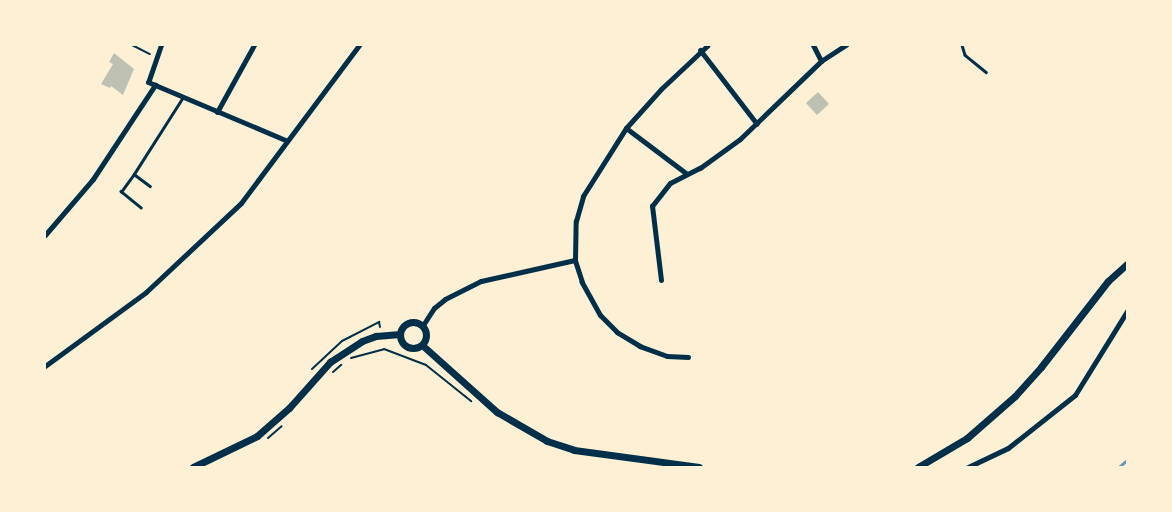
<!DOCTYPE html>
<html>
<head>
<meta charset="utf-8">
<style>
  body { margin:0 }
  #map { position:relative; width:1172px; height:512px; overflow:hidden; background:#fdf0d5; font-family:"Sofia Sans Condensed",sans-serif }
  div>[style] { position:absolute }
  [style*='--x'] { left:calc(var(--x)*1px); top:calc(var(--y)*1px); width:calc(var(--w)*1px); rotate:calc(var(--a)*1deg) }
  .stream>* { height:2.5px; margin:-1.25px; padding:0 1.25px; transform-origin:1.25px; border-radius:1.25px; background:#669bbc }
  .building>* { inset:0; background:#bec0b2 }
  .path>* { height:2px; margin:-1px; padding:0 1px; transform-origin:1px; border-radius:1px; background:#003049 }
  .service>* { height:2.5px; margin:-1.25px; padding:0 1.25px; transform-origin:1.25px; border-radius:1.25px; background:#003049 }
  .minor>* { height:5px; margin:-2.5px; padding:0 2.5px; transform-origin:2.5px; border-radius:2.5px; background:#003049 }
  .tertiary>* { height:7px; margin:-3.5px; padding:0 3.5px; transform-origin:3.5px; border-radius:3.5px; background:#003049 }
  .tertiary>.ring { margin:-3.5px; padding:0; box-sizing:content-box; background:none; border:7px solid #003049; border-radius:50% }
  span { translate:-50% -50%; white-space:nowrap; text-align:center; line-height:1.15; -webkit-text-stroke:5px #fdf0d5; paint-order:stroke }
  .frame { position:absolute; inset:0; border:46px solid #fdf0d5; pointer-events:none }
</style>
</head>
<body>
<div id="map">
  <div class="stream">
    <i style="--x:1119;--y:467;--w:11;--a:-41"></i>
  </div>
  <div class="building">
    <i style="clip-path:polygon(114px 53px,134px 69px,123px 95px,111px 86px,110px 88px,101px 84px,113px 64px,109px 62px)"></i>
    <i style="clip-path:polygon(818px 92px,829px 104px,817px 115px,806px 103px)"></i>
  </div>
  <div class="path">
    <i style="--x:132;--y:45;--w:20;--a:27"></i>
    <i style="--x:351;--y:358;--w:34;--a:-15"></i>
    <i style="--x:384;--y:349;--w:45;--a:20.9"></i>
    <i style="--x:426;--y:365;--w:58;--a:38.7"></i>
    <i style="--x:312;--y:369;--w:41;--a:-43"></i>
    <i style="--x:342;--y:341;--w:42;--a:-27.2"></i>
    <i style="--x:379;--y:322;--w:5;--a:79"></i>
    <i style="--x:333;--y:372;--w:11;--a:-41"></i>
    <i style="--x:268;--y:438;--w:18;--a:-41"></i>
  </div>
  <div class="service">
    <i style="--x:962;--y:45;--w:10;--a:73"></i>
    <i style="--x:965;--y:55;--w:27;--a:39"></i>
    <i style="--x:134;--y:174;--w:91;--a:-57.5"></i>
    <i style="--x:141;--y:208;--w:26;--a:-141"></i>
    <i style="--x:121;--y:192;--w:22;--a:-54"></i>
    <i style="--x:134;--y:174;--w:20;--a:37"></i>
  </div>
  <div class="minor">
    <i style="--x:161;--y:45;--w:39;--a:109"></i>
    <i style="--x:148;--y:82;--w:149;--a:22.9"></i>
    <i style="--x:813;--y:45;--w:18;--a:63"></i>
    <i style="--x:700;--y:50;--w:93;--a:52.4"></i>
    <i style="--x:217;--y:112;--w:77;--a:-61.1"></i>
    <i style="--x:626;--y:128;--w:76;--a:37"></i>
    <i style="--x:45;--y:235;--w:74;--a:-49.4"></i>
    <i style="--x:93;--y:179;--w:113;--a:-56.6"></i>
    <i style="--x:661;--y:280;--w:75;--a:-96.9"></i>
    <i style="--x:652;--y:206;--w:29;--a:-52"></i>
    <i style="--x:670;--y:183;--w:34;--a:-27"></i>
    <i style="--x:700;--y:168;--w:49;--a:-35.9"></i>
    <i style="--x:740;--y:139;--w:112;--a:-43.9"></i>
    <i style="--x:821;--y:61;--w:30;--a:-33"></i>
    <i style="--x:423;--y:325;--w:20;--a:-57"></i>
    <i style="--x:434;--y:308;--w:14;--a:-39"></i>
    <i style="--x:445;--y:299;--w:40;--a:-26.6"></i>
    <i style="--x:481;--y:281;--w:96;--a:-12.6"></i>
    <i style="--x:688;--y:357;--w:21;--a:-177"></i>
    <i style="--x:667;--y:356;--w:29;--a:-160"></i>
    <i style="--x:640;--y:346;--w:27;--a:-149"></i>
    <i style="--x:617;--y:332;--w:24;--a:-135"></i>
    <i style="--x:600;--y:315;--w:38;--a:-119"></i>
    <i style="--x:582;--y:282;--w:23;--a:-108"></i>
    <i style="--x:575;--y:260;--w:39;--a:-89"></i>
    <i style="--x:576;--y:221;--w:26;--a:-74"></i>
    <i style="--x:583;--y:196;--w:80;--a:-57.7"></i>
    <i style="--x:626;--y:128;--w:52;--a:-48.1"></i>
    <i style="--x:661;--y:89;--w:64;--a:-43.1"></i>
    <i style="--x:45;--y:366;--w:125;--a:-36.2"></i>
    <i style="--x:146;--y:292;--w:130;--a:-43.1"></i>
    <i style="--x:241;--y:203;--w:197;--a:-53.2"></i>
    <i style="--x:968;--y:467;--w:44;--a:-25.4"></i>
    <i style="--x:1008;--y:448;--w:85;--a:-38.3"></i>
    <i style="--x:1075;--y:395;--w:99;--a:-58.2"></i>
  </div>
  <div class="tertiary">
    <i class="ring" style="left:400px;top:322px;width:19px;height:19px"></i>
    <i style="--x:422;--y:345;--w:101;--a:41.8"></i>
    <i style="--x:497;--y:412;--w:58;--a:30.1"></i>
    <i style="--x:547;--y:441;--w:28;--a:18"></i>
    <i style="--x:574;--y:450;--w:126;--a:7.7"></i>
    <i style="--x:193;--y:467;--w:71;--a:-25.8"></i>
    <i style="--x:257;--y:436;--w:43;--a:-41.2"></i>
    <i style="--x:289;--y:408;--w:62;--a:-48.3"></i>
    <i style="--x:330;--y:362;--w:38;--a:-33"></i>
    <i style="--x:362;--y:341;--w:15;--a:-20"></i>
    <i style="--x:376;--y:336;--w:24;--a:-5"></i>
    <i style="--x:918;--y:467;--w:57;--a:-30.6"></i>
    <i style="--x:967;--y:438;--w:64;--a:-41.2"></i>
    <i style="--x:1015;--y:396;--w:39;--a:-48"></i>
    <i style="--x:1041;--y:367;--w:109;--a:-52.1"></i>
    <i style="--x:1108;--y:281;--w:25;--a:-42"></i>
  </div>
  <div class="frame"></div>
</div>
</body>
</html>
